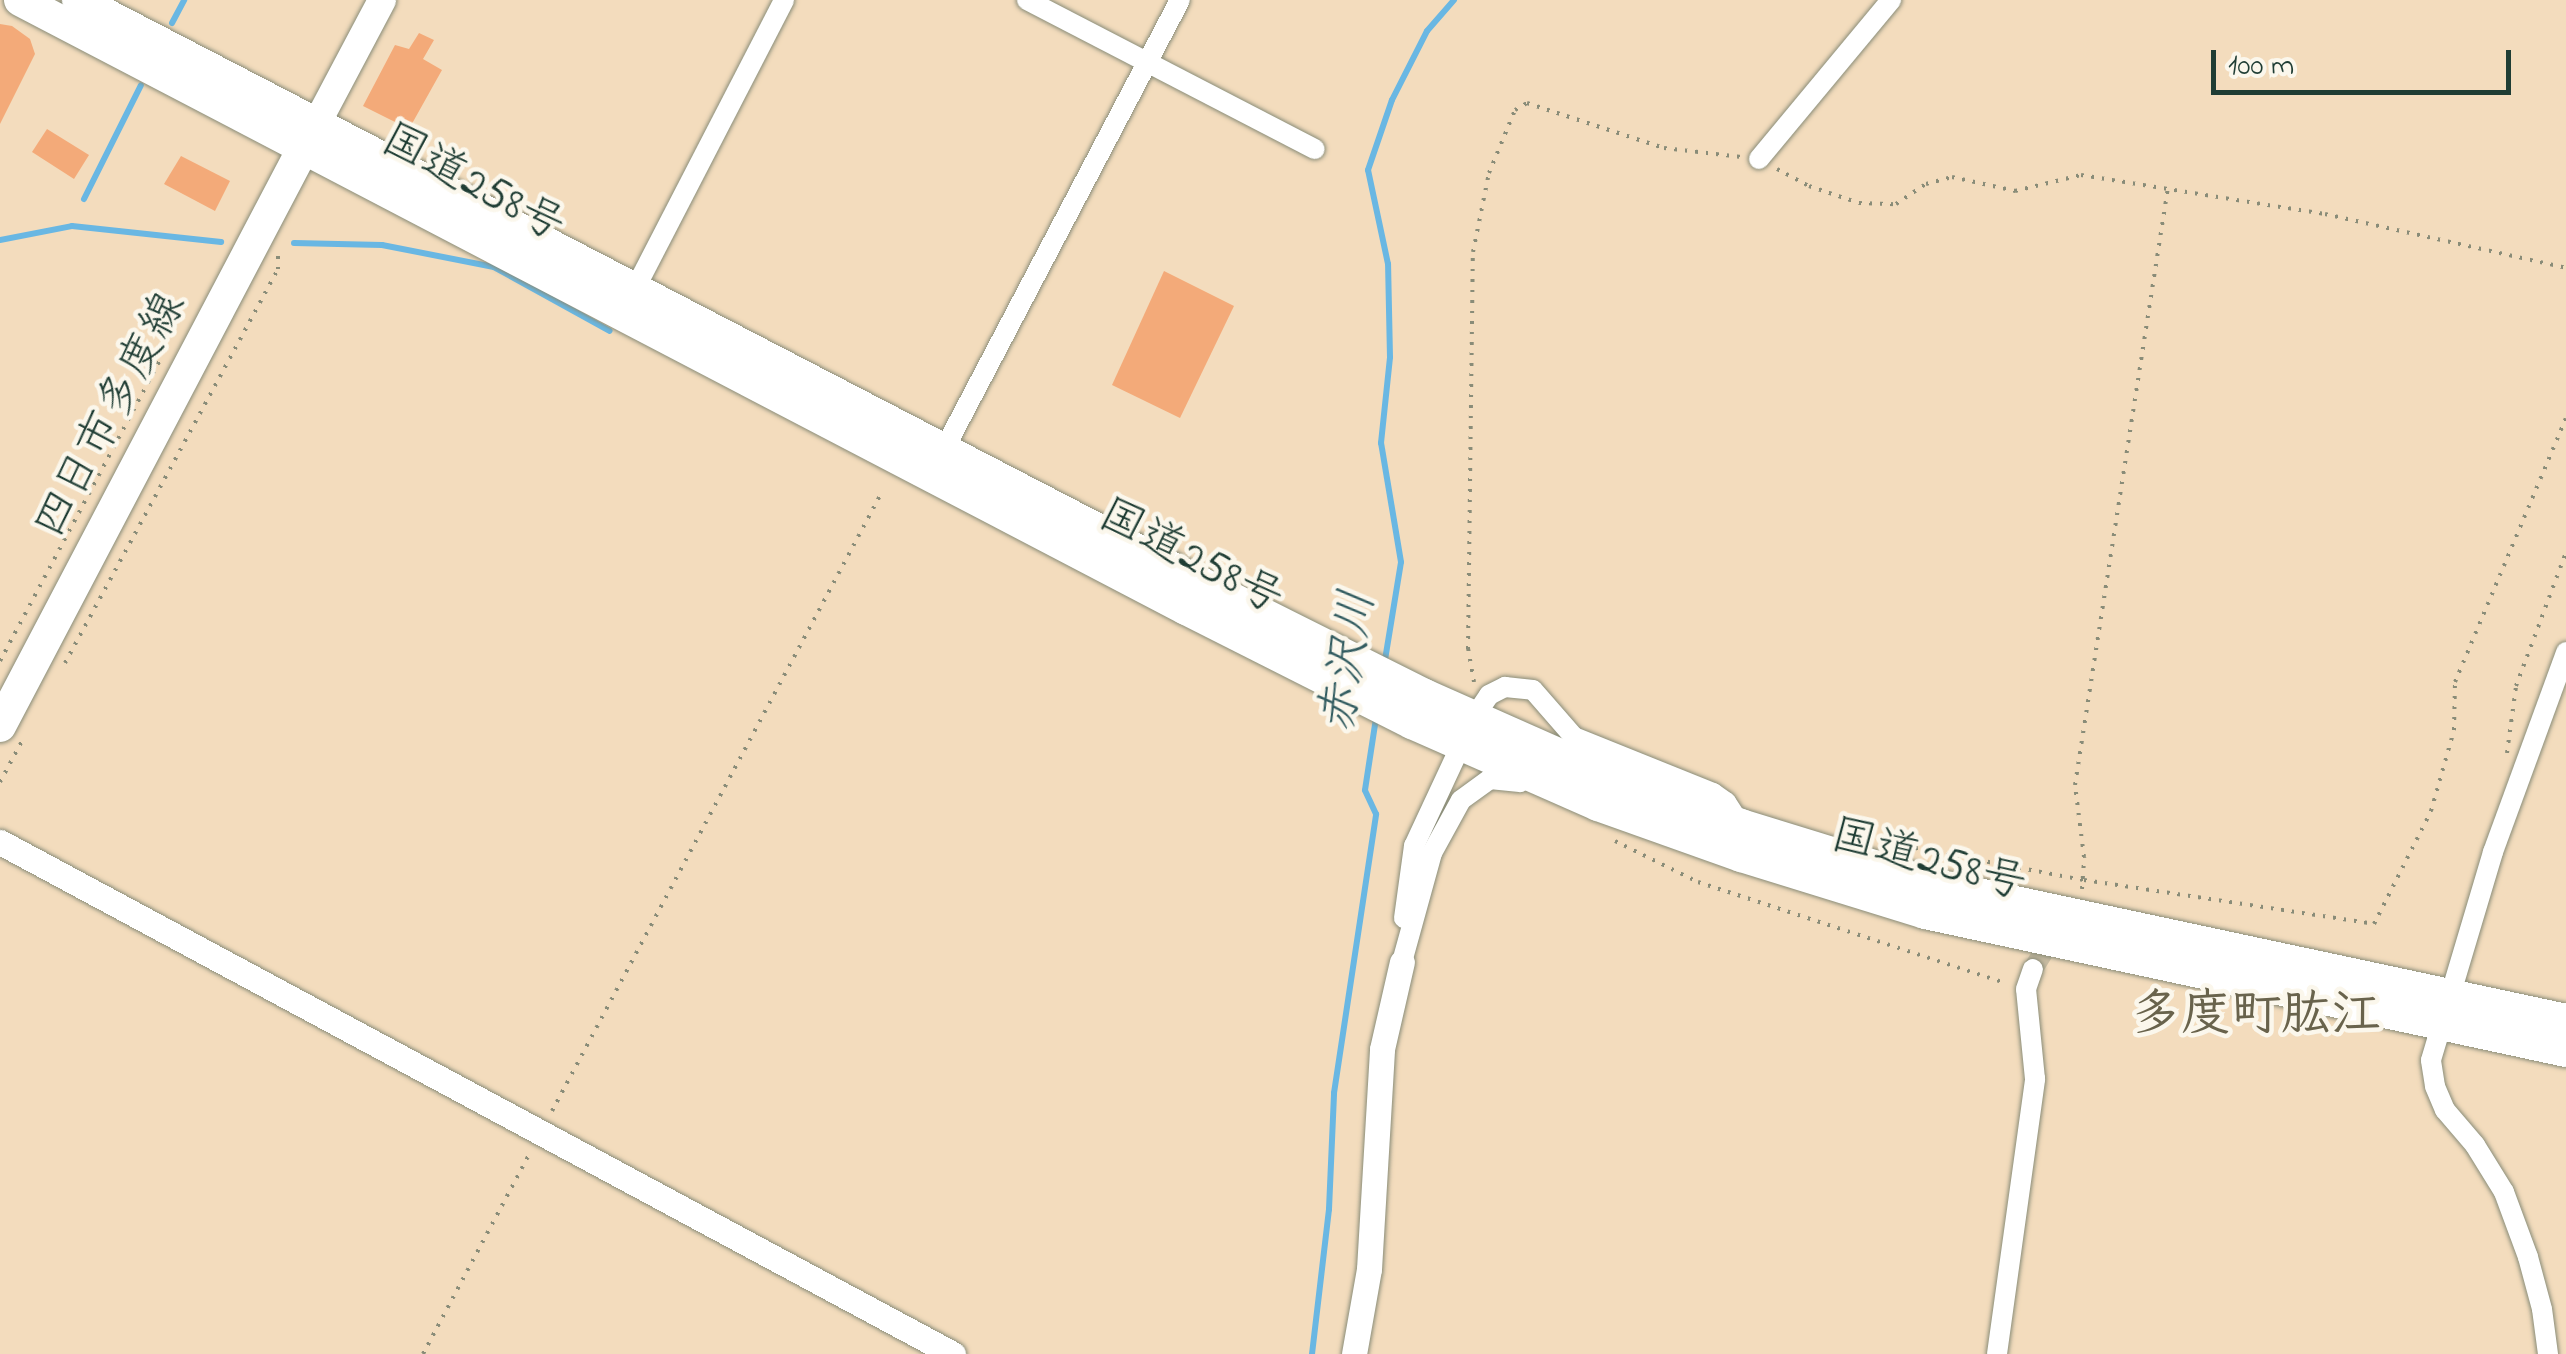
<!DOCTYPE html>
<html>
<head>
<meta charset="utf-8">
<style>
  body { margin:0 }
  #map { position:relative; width:2566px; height:1354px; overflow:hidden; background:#f3dcbd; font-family:"Indie Flower","Klee One",sans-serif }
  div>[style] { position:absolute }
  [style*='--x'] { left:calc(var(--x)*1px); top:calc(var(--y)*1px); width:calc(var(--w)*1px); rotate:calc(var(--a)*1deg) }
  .stream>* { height:6px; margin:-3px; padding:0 3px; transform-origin:3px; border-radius:3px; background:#69b7e3 }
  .building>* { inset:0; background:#f3aa79 }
  .minor-tunnel>* { height:20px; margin-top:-10px; transform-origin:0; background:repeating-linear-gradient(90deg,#c9bca2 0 20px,transparent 0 30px) }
  .path>* { height:4px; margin-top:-2px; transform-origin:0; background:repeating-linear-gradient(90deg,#898c78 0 2.5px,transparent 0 10.5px) }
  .roads { filter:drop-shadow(0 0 2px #898c78) drop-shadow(0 0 2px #898c78) }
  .minor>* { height:20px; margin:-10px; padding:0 10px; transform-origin:10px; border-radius:10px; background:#fff }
  .tertiary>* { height:25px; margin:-12.5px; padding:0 12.5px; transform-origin:12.5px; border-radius:12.5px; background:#fff }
  .secondary>* { height:28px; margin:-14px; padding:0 14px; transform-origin:14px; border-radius:14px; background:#fff }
  .primary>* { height:32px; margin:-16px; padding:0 16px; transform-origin:16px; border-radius:16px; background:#fff }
  .trunk>* { height:32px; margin:-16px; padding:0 16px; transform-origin:16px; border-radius:16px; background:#fff }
  span { translate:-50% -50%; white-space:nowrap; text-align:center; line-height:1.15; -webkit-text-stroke:9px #fbf7ec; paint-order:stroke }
  .street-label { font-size:45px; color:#1f3d34 }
  .water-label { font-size:48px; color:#325c60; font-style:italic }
  .quarter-label { font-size:50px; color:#69634c; font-weight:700 }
  .scale { position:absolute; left:2211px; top:50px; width:300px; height:45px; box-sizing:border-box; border:5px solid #1f3d34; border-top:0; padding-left:12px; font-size:30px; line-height:35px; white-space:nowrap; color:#1f3d34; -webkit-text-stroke:8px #fbf7ec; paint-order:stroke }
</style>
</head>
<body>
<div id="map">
  <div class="stream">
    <i style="--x:172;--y:23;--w:26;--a:-62"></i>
    <i style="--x:84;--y:199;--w:127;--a:-63.4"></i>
    <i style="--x:0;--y:240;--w:73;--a:-11"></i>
    <i style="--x:72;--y:226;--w:150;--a:6.1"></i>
    <i style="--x:294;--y:243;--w:88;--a:1.3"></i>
    <i style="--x:382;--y:245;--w:114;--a:11.1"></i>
    <i style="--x:494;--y:267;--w:132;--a:28.9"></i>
    <i style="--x:1384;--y:666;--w:105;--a:-80.7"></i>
    <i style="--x:1401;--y:562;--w:121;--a:-99.5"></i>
    <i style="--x:1381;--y:443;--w:86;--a:-84"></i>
    <i style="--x:1390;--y:357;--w:93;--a:-91.2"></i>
    <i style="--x:1388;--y:264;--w:96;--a:-102"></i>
    <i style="--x:1368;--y:170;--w:74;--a:-71.1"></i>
    <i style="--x:1392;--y:100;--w:77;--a:-63.1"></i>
    <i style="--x:1427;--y:31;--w:41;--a:-48.9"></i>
    <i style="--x:1312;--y:1354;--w:146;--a:-83.3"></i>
    <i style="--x:1329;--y:1209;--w:116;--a:-87.5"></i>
    <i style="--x:1334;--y:1093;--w:282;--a:-81.4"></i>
    <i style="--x:1376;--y:814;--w:26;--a:-115"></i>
    <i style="--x:1365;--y:790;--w:73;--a:-81.3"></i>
  </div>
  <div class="building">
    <i style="clip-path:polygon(0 24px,12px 26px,30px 39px,35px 54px,0 124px)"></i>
    <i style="clip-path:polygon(419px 33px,434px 40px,423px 59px,442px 70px,409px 129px,363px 106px,395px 45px,409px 49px)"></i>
    <i style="clip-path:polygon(47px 129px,89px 155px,74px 179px,32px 152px)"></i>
    <i style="clip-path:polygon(181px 156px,230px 181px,215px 211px,164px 184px)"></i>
    <i style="clip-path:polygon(1164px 271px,1234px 306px,1180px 418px,1112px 385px)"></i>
  </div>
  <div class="minor-tunnel">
    <i style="--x:2033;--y:969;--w:89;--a:-58.3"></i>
  </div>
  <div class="path">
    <i style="--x:1777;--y:169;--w:36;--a:28"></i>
    <i style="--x:1809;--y:186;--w:53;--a:18.8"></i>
    <i style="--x:1859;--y:203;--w:37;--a:2"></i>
    <i style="--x:1896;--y:204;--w:36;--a:-34"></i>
    <i style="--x:1926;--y:184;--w:27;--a:-15"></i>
    <i style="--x:1952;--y:177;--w:65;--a:12.5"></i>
    <i style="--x:2015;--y:191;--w:68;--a:-13.6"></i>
    <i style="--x:2081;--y:175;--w:247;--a:9.1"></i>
    <i style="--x:2325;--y:214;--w:247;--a:12.6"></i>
    <i style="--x:0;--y:661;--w:345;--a:-62"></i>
    <i style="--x:65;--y:663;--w:448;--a:-61.6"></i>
    <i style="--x:278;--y:269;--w:13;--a:-90"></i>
    <i style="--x:1474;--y:682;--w:34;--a:-100"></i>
    <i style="--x:1468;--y:649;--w:397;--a:-89.3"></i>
    <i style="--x:1473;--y:252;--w:81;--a:-78.6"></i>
    <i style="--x:1489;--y:173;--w:68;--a:-67.6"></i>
    <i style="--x:1515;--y:110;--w:14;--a:-30"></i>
    <i style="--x:1527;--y:103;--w:144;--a:18.2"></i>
    <i style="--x:1664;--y:148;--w:78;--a:6.7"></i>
    <i style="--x:2507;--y:753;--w:68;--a:-82.3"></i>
    <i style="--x:2516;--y:686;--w:143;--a:-69.5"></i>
    <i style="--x:0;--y:782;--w:47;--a:-61.8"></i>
    <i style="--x:1615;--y:841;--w:93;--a:26.3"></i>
    <i style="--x:1698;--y:882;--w:323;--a:18.2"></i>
    <i style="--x:1905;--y:846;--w:182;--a:10.8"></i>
    <i style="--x:2084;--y:880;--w:293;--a:8.6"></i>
    <i style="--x:2374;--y:924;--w:127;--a:-63.2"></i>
    <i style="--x:2431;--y:811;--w:84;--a:-74.1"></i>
    <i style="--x:2454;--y:730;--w:48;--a:-88.8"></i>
    <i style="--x:2455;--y:682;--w:286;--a:-67.2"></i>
    <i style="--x:2082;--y:889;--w:32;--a:-86"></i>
    <i style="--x:2084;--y:857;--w:73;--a:-97.1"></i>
    <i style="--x:2075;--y:785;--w:605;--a:-81.16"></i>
    <i style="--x:552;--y:1111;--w:701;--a:-61.94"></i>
    <i style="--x:423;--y:1354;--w:230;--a:-62"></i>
  </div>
  <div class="roads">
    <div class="minor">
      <i style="--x:1027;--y:0;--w:324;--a:27.4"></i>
      <i style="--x:1759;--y:159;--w:207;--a:-50.3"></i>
      <i style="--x:636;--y:287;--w:323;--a:-62.7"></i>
      <i style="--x:939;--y:459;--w:518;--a:-62.3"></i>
      <i style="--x:1479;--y:710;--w:18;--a:-56"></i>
      <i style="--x:1489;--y:695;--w:18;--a:-27"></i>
      <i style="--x:1505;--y:687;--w:28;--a:6"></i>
      <i style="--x:1533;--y:690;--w:62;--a:48.9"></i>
      <i style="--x:1574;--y:737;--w:150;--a:21.9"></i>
      <i style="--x:1713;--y:793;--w:16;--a:35"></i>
      <i style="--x:1726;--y:802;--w:24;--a:57"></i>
      <i style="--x:1404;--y:918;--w:73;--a:-82.1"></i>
      <i style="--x:1414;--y:846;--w:99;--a:-65"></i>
      <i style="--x:1402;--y:962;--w:113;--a:-74.6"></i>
      <i style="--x:1432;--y:853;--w:60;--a:-61.3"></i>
      <i style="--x:1461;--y:800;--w:36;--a:-36"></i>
      <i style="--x:1490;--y:779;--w:30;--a:6"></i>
      <i style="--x:1997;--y:1354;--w:278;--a:-82.1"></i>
      <i style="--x:2035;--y:1079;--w:90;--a:-95.7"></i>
      <i style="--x:2026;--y:989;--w:21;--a:-71"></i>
      <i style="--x:2548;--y:1354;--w:45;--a:-97.6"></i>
      <i style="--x:2542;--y:1309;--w:54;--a:-105.1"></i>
      <i style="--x:2528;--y:1257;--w:69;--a:-110.3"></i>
      <i style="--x:2504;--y:1192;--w:55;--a:-121.7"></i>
      <i style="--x:2475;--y:1145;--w:46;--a:-130.6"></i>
      <i style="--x:2445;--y:1110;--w:26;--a:-113"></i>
      <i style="--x:2435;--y:1086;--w:26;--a:-99"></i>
      <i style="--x:2431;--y:1060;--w:217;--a:-73.4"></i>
      <i style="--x:2493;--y:852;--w:213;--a:-69.9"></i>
    </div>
    <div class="tertiary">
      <i style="--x:0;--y:842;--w:1082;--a:28.25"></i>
      <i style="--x:1354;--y:1354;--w:86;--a:-80"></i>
      <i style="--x:1369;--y:1269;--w:220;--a:-86.6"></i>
      <i style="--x:1382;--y:1049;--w:89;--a:-77.1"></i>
    </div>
    <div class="secondary">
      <i style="--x:308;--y:140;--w:158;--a:-62.1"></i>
    </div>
    <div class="primary">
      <i style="--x:0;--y:726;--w:654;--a:-62.3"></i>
    </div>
    <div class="trunk">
      <i style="--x:20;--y:0;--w:1315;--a:27.58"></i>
      <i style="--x:1186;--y:609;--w:253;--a:26.8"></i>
      <i style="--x:1412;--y:723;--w:203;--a:23.8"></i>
      <i style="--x:1598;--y:805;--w:152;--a:19.6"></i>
      <i style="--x:1741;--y:856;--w:193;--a:17.2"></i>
      <i style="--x:1925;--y:913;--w:656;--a:12.15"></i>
      <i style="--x:78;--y:0;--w:1265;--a:27.44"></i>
      <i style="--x:1201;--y:583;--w:250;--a:26.6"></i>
      <i style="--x:1425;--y:695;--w:205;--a:23.9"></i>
      <i style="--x:1612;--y:778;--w:137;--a:20"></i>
      <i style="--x:1741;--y:825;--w:204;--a:17.1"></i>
      <i style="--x:1936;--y:885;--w:644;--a:12.09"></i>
    </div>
  </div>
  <div class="street-label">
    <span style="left:472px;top:185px;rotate:28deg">国道258号</span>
    <span style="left:112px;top:416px;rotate:-62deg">四日市多度線</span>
    <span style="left:1190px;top:559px;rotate:27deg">国道258号</span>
    <span style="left:1928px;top:862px;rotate:15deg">国道258号</span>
  </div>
  <div class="water-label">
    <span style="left:1350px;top:662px;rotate:-81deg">赤沢川</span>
  </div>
  <div class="quarter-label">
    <span style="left:2256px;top:1017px">多度町肱江</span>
  </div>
  <div class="scale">100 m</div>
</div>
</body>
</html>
